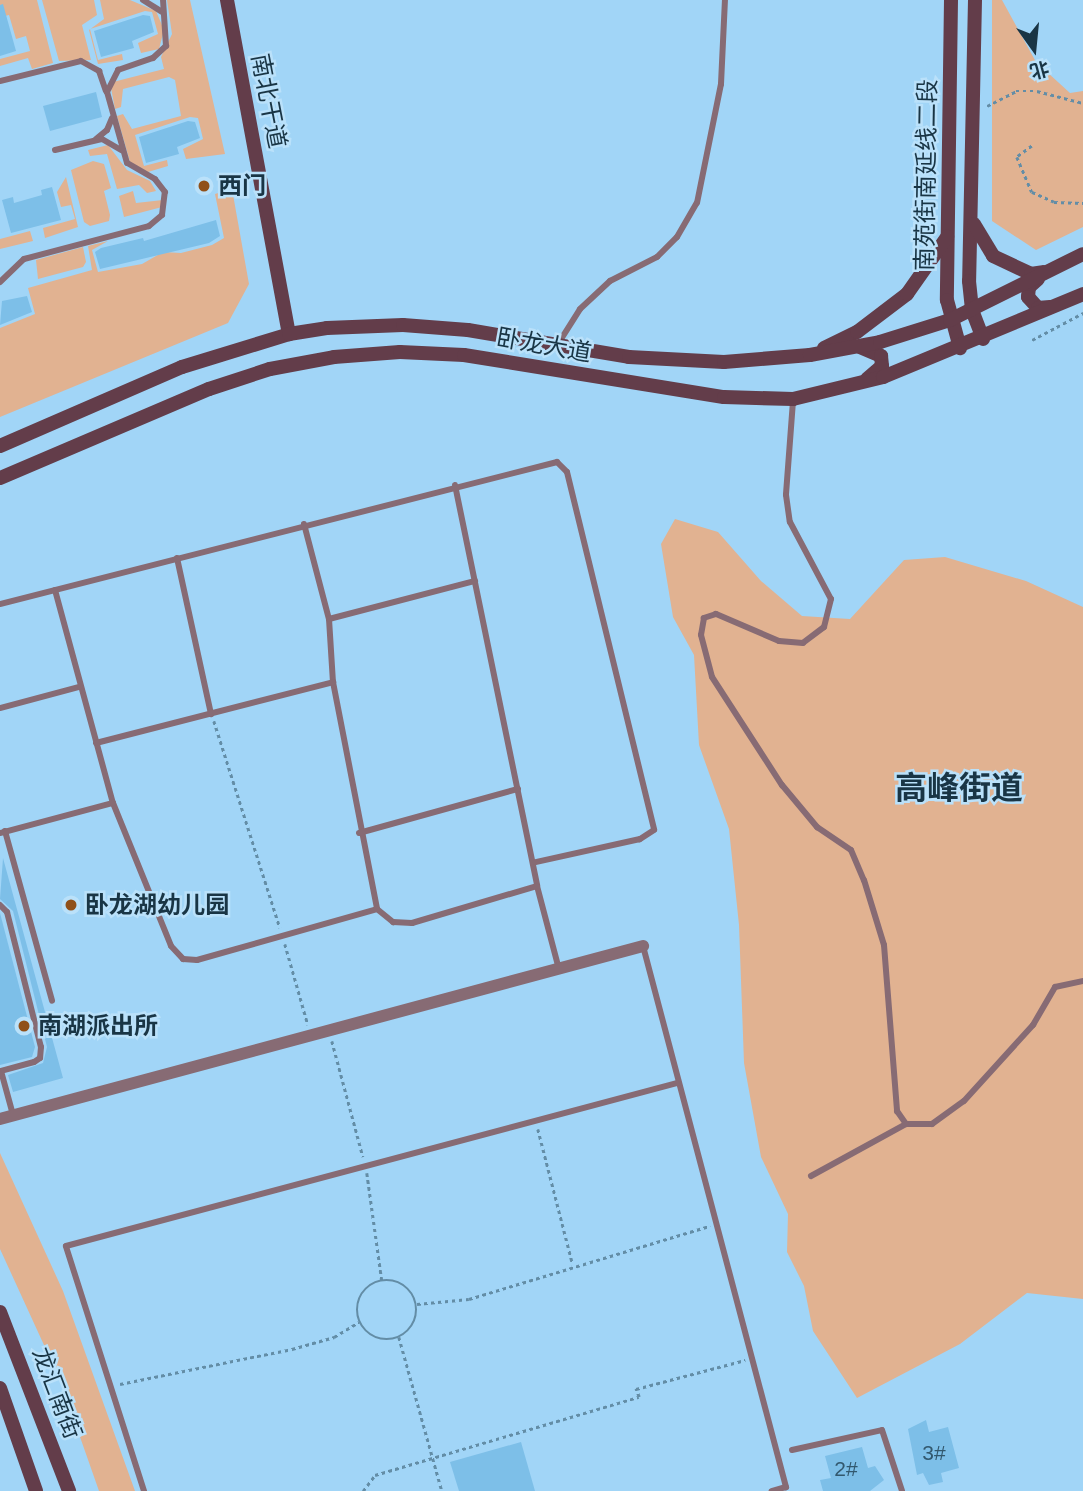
<!DOCTYPE html>
<html>
<head>
<meta charset="utf-8">
<style>
  body { margin:0 }
  #map { position:relative; width:1083px; height:1491px; overflow:hidden; background:#a1d5f7; font-family:Helvetica,"Noto Sans SC",sans-serif }
  div>[style] { position:absolute }
  [style*='--x'] { left:calc(var(--x)*1px); top:calc(var(--y)*1px); width:calc(var(--w)*1px); rotate:calc(var(--a)*1deg) }
  .green>* { inset:0; background:#e1b291 }
  .building>* { inset:0; background:#7dbfe8 }
  .path>* { height:2.5px; margin-top:-1.25px; transform-origin:0; background:repeating-linear-gradient(90deg,#638da6 0 3.5px,transparent 0 7px) }
  .path>.ring { margin:-1.25px; padding:0; box-sizing:content-box; background:none; border:2.5px solid #638da6; border-radius:50% }
  .lane>* { height:6px; margin:-3px; padding:0 3px; transform-origin:3px; border-radius:3px; background:#876b74 }
  .street>* { height:12px; margin:-6px; padding:0 6px; transform-origin:6px; border-radius:6px; background:#876b74 }
  .secondary>* { height:14px; margin:-7px; padding:0 7px; transform-origin:7px; border-radius:7px; background:#633d4a }
  .dots>* { width:19px; height:19px; translate:-50% -50%; box-sizing:border-box; border:4px solid #bae1fa; border-radius:50% }
  span { translate:-50% -50%; white-space:nowrap; text-align:center; line-height:1.15; -webkit-text-stroke:5px #bae1fa; paint-order:stroke }
  .number-label { font-size:21px; color:#32586e }
  .number-label span { -webkit-text-stroke-width:0 }
  .street-label { font-size:24px; color:#193545 }
  .poi-label { font-size:24px; color:#193545; font-weight:700 }
  .left { translate:0 -50%; text-align:left }
  .district-label { font-size:32px; color:#193545; font-weight:700 }
  .north { position:absolute; left:999px; top:14px; width:70px; height:70px; -webkit-text-stroke:5px #bae1fa; paint-order:stroke; rotate:165deg; font-size:19px; font-weight:700; line-height:28px; text-align:center; color:#193545 }
  .north::after { content:''; display:block; margin:auto; width:24px; height:32px; background:#193545; clip-path:polygon(50% 0,100% 100%,50% 72%,0 100%) }
</style>
</head>
<body>
<div id="map">
  <div class="green">
    <i style="clip-path:polygon(0 0,37px 0,53px 63px,32px 69px,28px 58px,0 66px,0 59px,30px 51px,26px 36px,16px 39px,9px 15px,0 17px)"></i>
    <i style="clip-path:polygon(42px 0,94px 0,97px 15px,82px 25px,91px 60px,59px 61px)"></i>
    <i style="clip-path:polygon(100px 0,130px 0,156px 11px,164px 30px,159px 49px,141px 53px,138px 43px,158px 34px,152px 12px,145px 11px,90px 29px,98px 60px,122px 54px,123px 60px,98px 64px,89px 30px,104px 19px)"></i>
    <i style="clip-path:polygon(167px 0,190px 0,225px 154px,186px 159px,183px 149px,203px 139px,198px 118px,190px 117px,135px 135px,144px 166px,167px 160px,168px 166px,148px 172px,130px 162px,117px 116px,123px 114px,132px 129px,181px 116px,175px 80px,169px 77px,123px 89px,121px 107px,115px 109px,111px 88px,113px 82px,164px 69px,161px 57px,172px 34px)"></i>
    <i style="clip-path:polygon(992px 0,1002px 0,1036px 62px,1070px 93px,1083px 91px,1083px 227px,1036px 250px,992px 221px)"></i>
    <i style="clip-path:polygon(108px 145px,127px 170px,150px 181px,156px 191px,147px 193px,139px 185px,117px 189px,107px 154px,90px 156px,88px 150px)"></i>
    <i style="clip-path:polygon(93px 161px,104px 164px,111px 188px,104px 191px,110px 215px,109px 221px,90px 226px,84px 222px,71px 170px)"></i>
    <i style="clip-path:polygon(66px 177px,78px 227px,45px 238px,43px 228px,75px 219px,71px 205px,61px 207px,57px 192px)"></i>
    <i style="clip-path:polygon(232px 189px,249px 284px,228px 323px,0 417px,0 328px,35px 314px,28px 288px,92px 270px,88px 246px,108px 241px,92px 250px,98px 272px,142px 264px,163px 252px,181px 253px,212px 245px,224px 238px,215px 194px)"></i>
    <i style="clip-path:polygon(133px 191px,136px 203px,163px 200px,162px 207px,124px 217px,119px 196px)"></i>
    <i style="clip-path:polygon(30px 231px,33px 241px,0 249px,0 239px)"></i>
    <i style="clip-path:polygon(83px 247px,86px 262px,83px 267px,38px 279px,36px 260px)"></i>
    <i style="clip-path:polygon(675px 519px,718px 532px,761px 581px,802px 616px,850px 619px,904px 560px,945px 557px,1026px 581px,1083px 607px,1083px 1299px,1027px 1293px,960px 1344px,857px 1398px,813px 1331px,804px 1286px,787px 1252px,788px 1214px,761px 1157px,744px 1063px,739px 925px,729px 829px,699px 745px,694px 655px,673px 617px,661px 544px)"></i>
    <i style="clip-path:polygon(0 1153px,63px 1291px,135px 1491px,99px 1491px,60px 1380px,0 1249px)"></i>
  </div>
  <div class="building">
    <i style="clip-path:polygon(3px 4px,16px 51px,0 56px,0 5px)"></i>
    <i style="clip-path:polygon(143px 15px,150px 16px,154px 32px,132px 41px,134px 48px,101px 57px,94px 31px)"></i>
    <i style="clip-path:polygon(96px 92px,102px 117px,50px 131px,43px 106px)"></i>
    <i style="clip-path:polygon(188px 121px,195px 122px,200px 138px,177px 147px,179px 154px,146px 163px,139px 137px)"></i>
    <i style="clip-path:polygon(52px 187px,61px 220px,11px 233px,2px 200px,13px 197px,14px 203px,42px 195px,41px 190px)"></i>
    <i style="clip-path:polygon(216px 220px,220px 236px,209px 243px,100px 269px,95px 252px,101px 248px,143px 238px,144px 241px)"></i>
    <i style="clip-path:polygon(27px 296px,32px 312px,0 325px,2px 301px)"></i>
    <i style="clip-path:polygon(3px 858px,63px 1078px,13px 1092px,8px 1075px,43px 1063px,47px 1047px,13px 911px,0 899px)"></i>
    <i style="clip-path:polygon(0 913px,35px 1047px,32px 1057px,0 1065px)"></i>
    <i style="clip-path:polygon(926px 1420px,929px 1432px,948px 1427px,959px 1468px,941px 1473px,943px 1482px,929px 1485px,923px 1473px,917px 1475px,908px 1429px)"></i>
    <i style="clip-path:polygon(521px 1442px,535px 1491px,459px 1491px,450px 1462px)"></i>
    <i style="clip-path:polygon(862px 1447px,868px 1468px,875px 1466px,884px 1480px,870px 1491px,823px 1491px,820px 1480px,831px 1478px,825px 1456px)"></i>
  </div>
  <div class="path">
    <i style="--x:987;--y:106;--w:33;--a:-27"></i>
    <i style="--x:1016;--y:91;--w:21;--a:0"></i>
    <i style="--x:1037;--y:91;--w:48;--a:14.6"></i>
    <i style="--x:1032;--y:146;--w:19;--a:144"></i>
    <i style="--x:1017;--y:157;--w:38;--a:67"></i>
    <i style="--x:1032;--y:192;--w:24;--a:24"></i>
    <i style="--x:1054;--y:202;--w:29;--a:2"></i>
    <i style="--x:1032;--y:340;--w:58;--a:-27.9"></i>
    <i style="--x:214;--y:721;--w:217;--a:72.3"></i>
    <i style="--x:285;--y:944;--w:84;--a:74.1"></i>
    <i style="--x:332;--y:1041;--w:120;--a:75"></i>
    <i style="--x:538;--y:1129;--w:140;--a:75.6"></i>
    <i style="--x:367;--y:1173;--w:109;--a:82.1"></i>
    <i class="ring" style="left:357px;top:1280px;width:57.5px;height:57.5px"></i>
    <i style="--x:417;--y:1304;--w:52;--a:-5.5"></i>
    <i style="--x:469;--y:1299;--w:252;--a:-16.9"></i>
    <i style="--x:399;--y:1337;--w:160;--a:74.4"></i>
    <i style="--x:120;--y:1384;--w:176;--a:-11.5"></i>
    <i style="--x:292;--y:1349;--w:44;--a:-15.9"></i>
    <i style="--x:334;--y:1337;--w:29;--a:-31"></i>
    <i style="--x:363;--y:1491;--w:20;--a:-53"></i>
    <i style="--x:375;--y:1475;--w:275;--a:-16.5"></i>
    <i style="--x:639;--y:1397;--w:9;--a:-111"></i>
    <i style="--x:636;--y:1389;--w:113;--a:-14.9"></i>
  </div>
  <div class="lane">
    <i style="--x:143;--y:0;--w:22;--a:32"></i>
    <i style="--x:0;--y:81;--w:83;--a:-13.9"></i>
    <i style="--x:81;--y:61;--w:21;--a:29"></i>
    <i style="--x:99;--y:71;--w:21;--a:71"></i>
    <i style="--x:96;--y:139;--w:14;--a:-39"></i>
    <i style="--x:107;--y:130;--w:13;--a:-67"></i>
    <i style="--x:55;--y:150;--w:48;--a:-13.2"></i>
    <i style="--x:102;--y:139;--w:22;--a:30"></i>
    <i style="--x:0;--y:282;--w:33;--a:-44"></i>
    <i style="--x:24;--y:259;--w:129;--a:-14.8"></i>
    <i style="--x:149;--y:226;--w:17;--a:-40"></i>
    <i style="--x:162;--y:215;--w:23;--a:-83"></i>
    <i style="--x:165;--y:192;--w:16;--a:-128"></i>
    <i style="--x:155;--y:179;--w:32;--a:-150"></i>
    <i style="--x:127;--y:163;--w:74;--a:-105.7"></i>
    <i style="--x:107;--y:92;--w:25;--a:-63"></i>
    <i style="--x:118;--y:70;--w:37;--a:-19"></i>
    <i style="--x:153;--y:58;--w:18;--a:-43"></i>
    <i style="--x:166;--y:46;--w:46;--a:-93.7"></i>
    <i style="--x:558;--y:344;--w:41;--a:-57.8"></i>
    <i style="--x:580;--y:309;--w:41;--a:-43"></i>
    <i style="--x:610;--y:281;--w:53;--a:-27.1"></i>
    <i style="--x:657;--y:257;--w:28;--a:-45"></i>
    <i style="--x:677;--y:237;--w:39;--a:-60"></i>
    <i style="--x:697;--y:203;--w:121;--a:-78.6"></i>
    <i style="--x:721;--y:84;--w:84;--a:-87.3"></i>
    <i style="--x:793;--y:401;--w:94;--a:94.3"></i>
    <i style="--x:786;--y:495;--w:27;--a:82"></i>
    <i style="--x:790;--y:522;--w:87;--a:62"></i>
    <i style="--x:831;--y:599;--w:29;--a:104"></i>
    <i style="--x:824;--y:627;--w:26;--a:143"></i>
    <i style="--x:803;--y:643;--w:24;--a:-175"></i>
    <i style="--x:779;--y:641;--w:69;--a:-156.8"></i>
    <i style="--x:716;--y:614;--w:13;--a:162"></i>
    <i style="--x:704;--y:618;--w:17;--a:100"></i>
    <i style="--x:701;--y:635;--w:43;--a:75.3"></i>
    <i style="--x:712;--y:677;--w:129;--a:57.1"></i>
    <i style="--x:782;--y:785;--w:55;--a:50.2"></i>
    <i style="--x:817;--y:827;--w:41;--a:34.1"></i>
    <i style="--x:851;--y:850;--w:33;--a:67"></i>
    <i style="--x:864;--y:880;--w:68;--a:72.9"></i>
    <i style="--x:884;--y:945;--w:167;--a:85.5"></i>
    <i style="--x:897;--y:1111;--w:16;--a:55"></i>
    <i style="--x:906;--y:1124;--w:26;--a:0"></i>
    <i style="--x:932;--y:1124;--w:39;--a:-36"></i>
    <i style="--x:964;--y:1101;--w:103;--a:-47.8"></i>
    <i style="--x:1033;--y:1025;--w:44;--a:-59.9"></i>
    <i style="--x:1055;--y:987;--w:29;--a:-12"></i>
    <i style="--x:455;--y:485;--w:409;--a:78.4"></i>
    <i style="--x:537;--y:886;--w:86;--a:75.2"></i>
    <i style="--x:304;--y:524;--w:98;--a:75.3"></i>
    <i style="--x:329;--y:619;--w:63;--a:86.4"></i>
    <i style="--x:333;--y:682;--w:231;--a:79"></i>
    <i style="--x:377;--y:909;--w:21;--a:39"></i>
    <i style="--x:393;--y:922;--w:19;--a:3"></i>
    <i style="--x:412;--y:923;--w:130;--a:-16.5"></i>
    <i style="--x:177;--y:558;--w:160;--a:77.7"></i>
    <i style="--x:55;--y:590;--w:221;--a:74.8"></i>
    <i style="--x:113;--y:803;--w:154;--a:67.9"></i>
    <i style="--x:171;--y:946;--w:18;--a:47"></i>
    <i style="--x:183;--y:959;--w:14;--a:4"></i>
    <i style="--x:197;--y:960;--w:187;--a:-15.8"></i>
    <i style="--x:0;--y:604;--w:575;--a:-14.3"></i>
    <i style="--x:557;--y:462;--w:14;--a:45"></i>
    <i style="--x:567;--y:472;--w:368;--a:76.3"></i>
    <i style="--x:654;--y:830;--w:17;--a:147"></i>
    <i style="--x:640;--y:839;--w:107;--a:167.5"></i>
    <i style="--x:329;--y:619;--w:151;--a:-14.6"></i>
    <i style="--x:0;--y:708;--w:82;--a:-14.9"></i>
    <i style="--x:96;--y:743;--w:245;--a:-14.4"></i>
    <i style="--x:5;--y:831;--w:176;--a:74.5"></i>
    <i style="--x:0;--y:833;--w:117;--a:-14.9"></i>
    <i style="--x:359;--y:833;--w:165;--a:-15.5"></i>
    <i style="--x:0;--y:905;--w:10;--a:45"></i>
    <i style="--x:7;--y:912;--w:139;--a:75.9"></i>
    <i style="--x:41;--y:1047;--w:11;--a:95"></i>
    <i style="--x:40;--y:1058;--w:7;--a:146"></i>
    <i style="--x:34;--y:1062;--w:34;--a:165"></i>
    <i style="--x:1;--y:1071;--w:46;--a:74.7"></i>
    <i style="--x:643;--y:946;--w:560;--a:75.19"></i>
    <i style="--x:786;--y:1487;--w:15;--a:164"></i>
    <i style="--x:811;--y:1176;--w:108;--a:-28.7"></i>
    <i style="--x:792;--y:1450;--w:92;--a:-12.5"></i>
    <i style="--x:882;--y:1430;--w:64;--a:71.8"></i>
    <i style="--x:144;--y:1491;--w:257;--a:-107.7"></i>
    <i style="--x:66;--y:1246;--w:632;--a:-14.94"></i>
  </div>
  <div class="street">
    <i style="--x:0;--y:1119;--w:666;--a:-15.06"></i>
  </div>
  <div class="secondary">
    <i style="--x:227;--y:0;--w:340;--a:79.5"></i>
    <i style="--x:951;--y:0;--w:300;--a:90.8"></i>
    <i style="--x:947;--y:300;--w:50;--a:74.8"></i>
    <i style="--x:975;--y:0;--w:281;--a:91.2"></i>
    <i style="--x:969;--y:281;--w:29;--a:84"></i>
    <i style="--x:972;--y:310;--w:31;--a:69"></i>
    <i style="--x:974;--y:224;--w:37;--a:59"></i>
    <i style="--x:993;--y:256;--w:42;--a:25.3"></i>
    <i style="--x:1031;--y:274;--w:12;--a:-9"></i>
    <i style="--x:1038;--y:279;--w:12;--a:138"></i>
    <i style="--x:1029;--y:287;--w:10;--a:96"></i>
    <i style="--x:1028;--y:297;--w:15;--a:48"></i>
    <i style="--x:1038;--y:308;--w:12;--a:-5"></i>
    <i style="--x:860;--y:347;--w:23;--a:23"></i>
    <i style="--x:881;--y:356;--w:10;--a:84"></i>
    <i style="--x:882;--y:366;--w:20;--a:139"></i>
    <i style="--x:824;--y:348;--w:37;--a:-26"></i>
    <i style="--x:857;--y:332;--w:63;--a:-37.2"></i>
    <i style="--x:907;--y:294;--w:70;--a:-54.9"></i>
    <i style="--x:0;--y:446;--w:198;--a:-23.5"></i>
    <i style="--x:182;--y:367;--w:112;--a:-17.1"></i>
    <i style="--x:289;--y:334;--w:38;--a:-9"></i>
    <i style="--x:327;--y:328;--w:76;--a:-2.3"></i>
    <i style="--x:403;--y:325;--w:65;--a:4.4"></i>
    <i style="--x:468;--y:330;--w:163;--a:9.5"></i>
    <i style="--x:629;--y:357;--w:95;--a:3"></i>
    <i style="--x:724;--y:362;--w:86;--a:-4.7"></i>
    <i style="--x:810;--y:355;--w:71;--a:-10.5"></i>
    <i style="--x:880;--y:342;--w:73;--a:-17.4"></i>
    <i style="--x:950;--y:320;--w:148;--a:-26.4"></i>
    <i style="--x:0;--y:478;--w:227;--a:-23.1"></i>
    <i style="--x:209;--y:389;--w:64;--a:-18.2"></i>
    <i style="--x:270;--y:369;--w:65;--a:-10.6"></i>
    <i style="--x:334;--y:357;--w:66;--a:-4.3"></i>
    <i style="--x:400;--y:352;--w:64;--a:2.7"></i>
    <i style="--x:464;--y:355;--w:263;--a:9.2"></i>
    <i style="--x:724;--y:397;--w:69;--a:1.7"></i>
    <i style="--x:793;--y:399;--w:93;--a:-13.7"></i>
    <i style="--x:883;--y:377;--w:217;--a:-22.5"></i>
    <i style="--x:0;--y:1312;--w:192;--a:68.9"></i>
    <i style="--x:0;--y:1388;--w:109;--a:70.7"></i>
  </div>
  <div class="dots">
    <i style="left:204px;top:186px;background:#905019"></i>
    <i style="left:71px;top:905px;background:#905019"></i>
    <i style="left:24px;top:1026px;background:#905019"></i>
  </div>
  <div class="number-label">
    <span style="left:934px;top:1453px">3#</span>
    <span style="left:846px;top:1469px">2#</span>
  </div>
  <div class="street-label">
    <span style="left:269px;top:101px;rotate:79deg">南北干道</span>
    <span style="left:926px;top:175px;rotate:-89deg">南苑街南延线二段</span>
    <span style="left:544px;top:345px;rotate:10deg">卧龙大道</span>
    <span style="left:57px;top:1393px;rotate:69deg">龙汇南街</span>
  </div>
  <div class="poi-label">
    <span class="left" style="left:218px;top:186px">西门</span>
    <span class="left" style="left:85px;top:905px">卧龙湖幼儿园</span>
    <span class="left" style="left:38px;top:1026px">南湖派出所</span>
  </div>
  <div class="district-label">
    <span style="left:959px;top:788px">高峰街道</span>
  </div>
  <div class="north">北</div>
</div>
</body>
</html>
